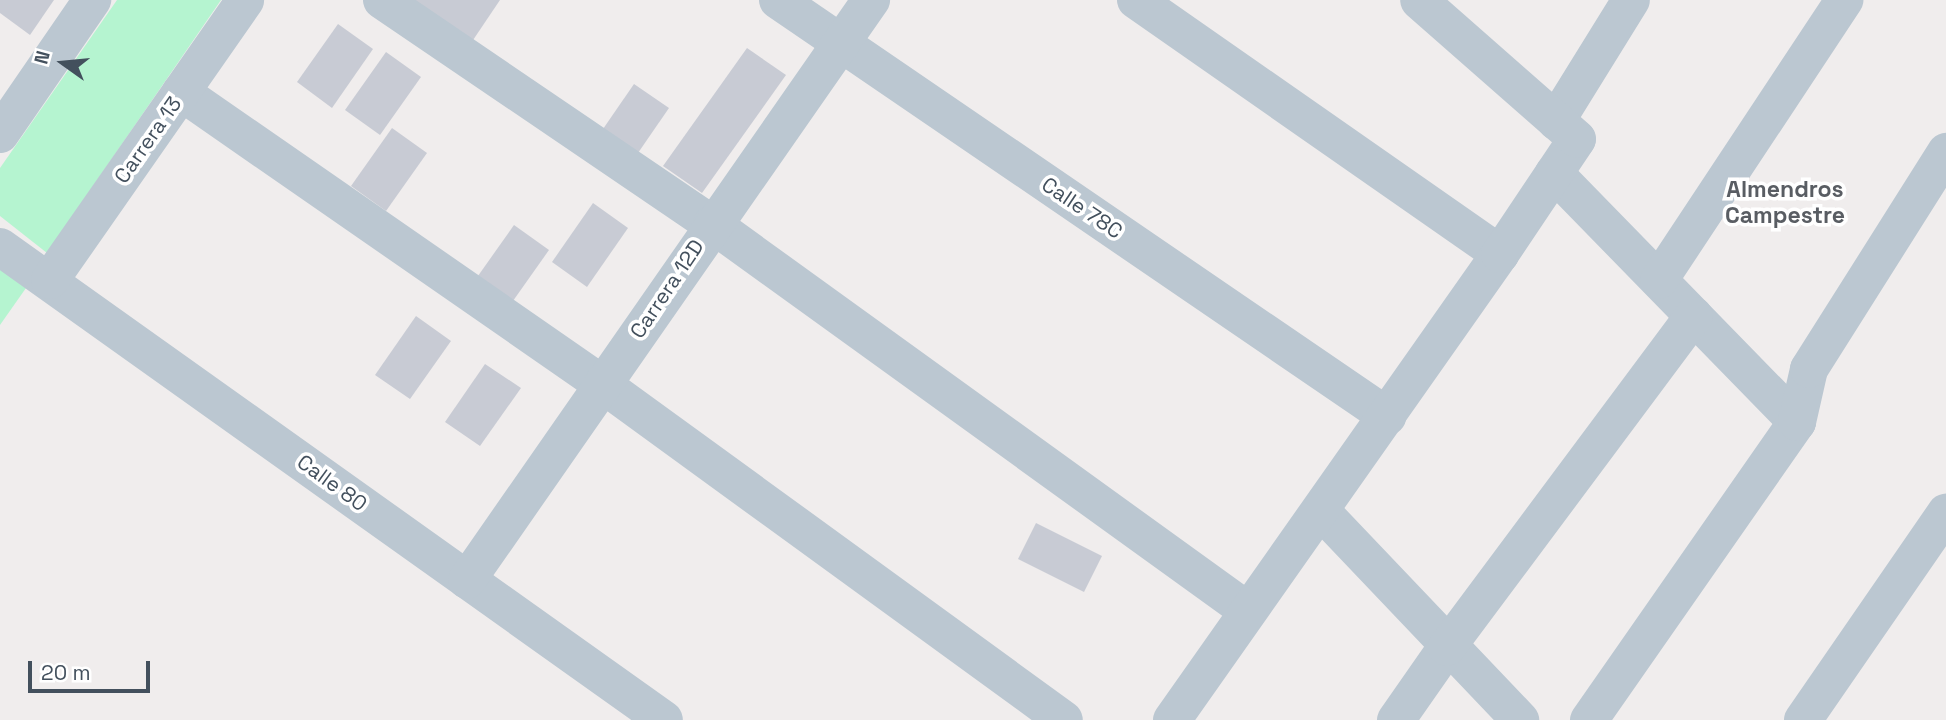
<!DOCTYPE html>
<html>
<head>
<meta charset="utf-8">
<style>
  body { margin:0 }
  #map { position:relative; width:1946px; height:720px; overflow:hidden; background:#f0eded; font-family:"Space Grotesk",sans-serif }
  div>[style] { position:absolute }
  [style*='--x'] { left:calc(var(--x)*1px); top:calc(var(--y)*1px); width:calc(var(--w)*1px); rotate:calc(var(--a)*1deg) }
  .green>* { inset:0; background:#b5f4d0 }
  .building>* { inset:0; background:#c8cbd4 }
  .minor>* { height:38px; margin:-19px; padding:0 19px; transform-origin:19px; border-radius:19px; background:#bbc7d1 }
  span { translate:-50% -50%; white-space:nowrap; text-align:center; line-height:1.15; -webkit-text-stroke:7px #fff; paint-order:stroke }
  .street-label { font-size:21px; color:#43505d }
  .neighbourhood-label { font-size:23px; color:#595d63; font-weight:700 }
  .north { position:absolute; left:28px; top:28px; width:70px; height:70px; -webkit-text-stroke:5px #fff; paint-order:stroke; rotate:285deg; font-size:19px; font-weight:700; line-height:28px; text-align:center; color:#43505d }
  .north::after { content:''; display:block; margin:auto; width:24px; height:32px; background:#43505d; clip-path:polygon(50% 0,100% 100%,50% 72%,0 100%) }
  .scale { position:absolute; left:28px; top:661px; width:122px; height:32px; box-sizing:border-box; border:4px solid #43505d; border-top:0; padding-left:9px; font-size:21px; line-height:24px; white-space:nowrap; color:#43505d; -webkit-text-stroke:5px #fff; paint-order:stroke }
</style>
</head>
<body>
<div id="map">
  <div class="green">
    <i style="clip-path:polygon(117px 0,221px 0,47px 253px,0 216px,0 168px)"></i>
    <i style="clip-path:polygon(0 269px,26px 288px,0 325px)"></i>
  </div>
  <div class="building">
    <i style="clip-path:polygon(0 0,54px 0,30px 35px,0 13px)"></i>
    <i style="clip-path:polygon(413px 0,500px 0,467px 49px)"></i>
    <i style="clip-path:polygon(338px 24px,373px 49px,332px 108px,297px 82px)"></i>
    <i style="clip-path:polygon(747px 48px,786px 75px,702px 193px,663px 166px)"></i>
    <i style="clip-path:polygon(386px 52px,421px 77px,380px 135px,345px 110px)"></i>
    <i style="clip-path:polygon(634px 84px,669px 108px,629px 166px,594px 142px)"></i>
    <i style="clip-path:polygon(392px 128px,427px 153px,386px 211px,351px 186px)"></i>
    <i style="clip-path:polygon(593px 203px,628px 228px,587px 287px,552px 262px)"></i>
    <i style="clip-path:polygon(514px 225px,549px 250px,508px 308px,473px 283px)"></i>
    <i style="clip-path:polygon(416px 316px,451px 341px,410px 399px,375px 375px)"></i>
    <i style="clip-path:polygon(485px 364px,521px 388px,480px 446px,445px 422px)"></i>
    <i style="clip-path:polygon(1036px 523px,1102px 556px,1084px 592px,1018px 559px)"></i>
  </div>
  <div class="minor">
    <i style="--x:382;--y:0;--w:399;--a:34.2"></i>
    <i style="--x:712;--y:224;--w:661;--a:35.83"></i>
    <i style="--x:778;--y:0;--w:738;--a:34.34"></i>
    <i style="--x:1136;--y:0;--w:444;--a:34.9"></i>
    <i style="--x:181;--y:92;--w:512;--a:34.74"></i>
    <i style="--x:602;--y:384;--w:571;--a:36.03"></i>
    <i style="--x:1556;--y:121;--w:142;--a:-58.2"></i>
    <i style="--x:0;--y:134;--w:163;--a:-55.5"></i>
    <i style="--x:1554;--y:173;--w:348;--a:45.7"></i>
    <i style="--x:0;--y:247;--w:815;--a:35.46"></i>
    <i style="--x:50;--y:280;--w:341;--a:-55.1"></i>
    <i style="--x:1659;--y:280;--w:336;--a:-56.5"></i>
    <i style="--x:1321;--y:511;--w:289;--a:46.4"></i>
    <i style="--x:467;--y:580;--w:707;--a:-55.14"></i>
    <i style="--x:1172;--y:720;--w:570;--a:-54.86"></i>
    <i style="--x:1500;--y:254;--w:138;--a:-56.2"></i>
    <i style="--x:1577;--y:139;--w:210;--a:-138.7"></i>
    <i style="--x:1396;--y:720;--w:89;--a:-55.1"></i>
    <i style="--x:1447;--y:647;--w:413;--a:-53.3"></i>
    <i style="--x:1589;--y:720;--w:363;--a:-55.1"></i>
    <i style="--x:1797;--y:422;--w:54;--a:-77.2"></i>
    <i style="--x:1809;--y:369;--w:257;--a:-57.7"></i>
    <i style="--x:1803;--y:720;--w:252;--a:-55.4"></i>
  </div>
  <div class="street-label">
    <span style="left:148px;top:140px;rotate:-55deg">Carrera 13</span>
    <span style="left:1082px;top:208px;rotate:34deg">Calle 78C</span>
    <span style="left:667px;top:289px;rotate:-56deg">Carrera 12D</span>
    <span style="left:332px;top:483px;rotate:36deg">Calle 80</span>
  </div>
  <div class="neighbourhood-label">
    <span style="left:1785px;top:202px">Almendros<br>Campestre</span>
  </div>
  <div class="north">N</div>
  <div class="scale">20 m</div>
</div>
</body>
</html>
